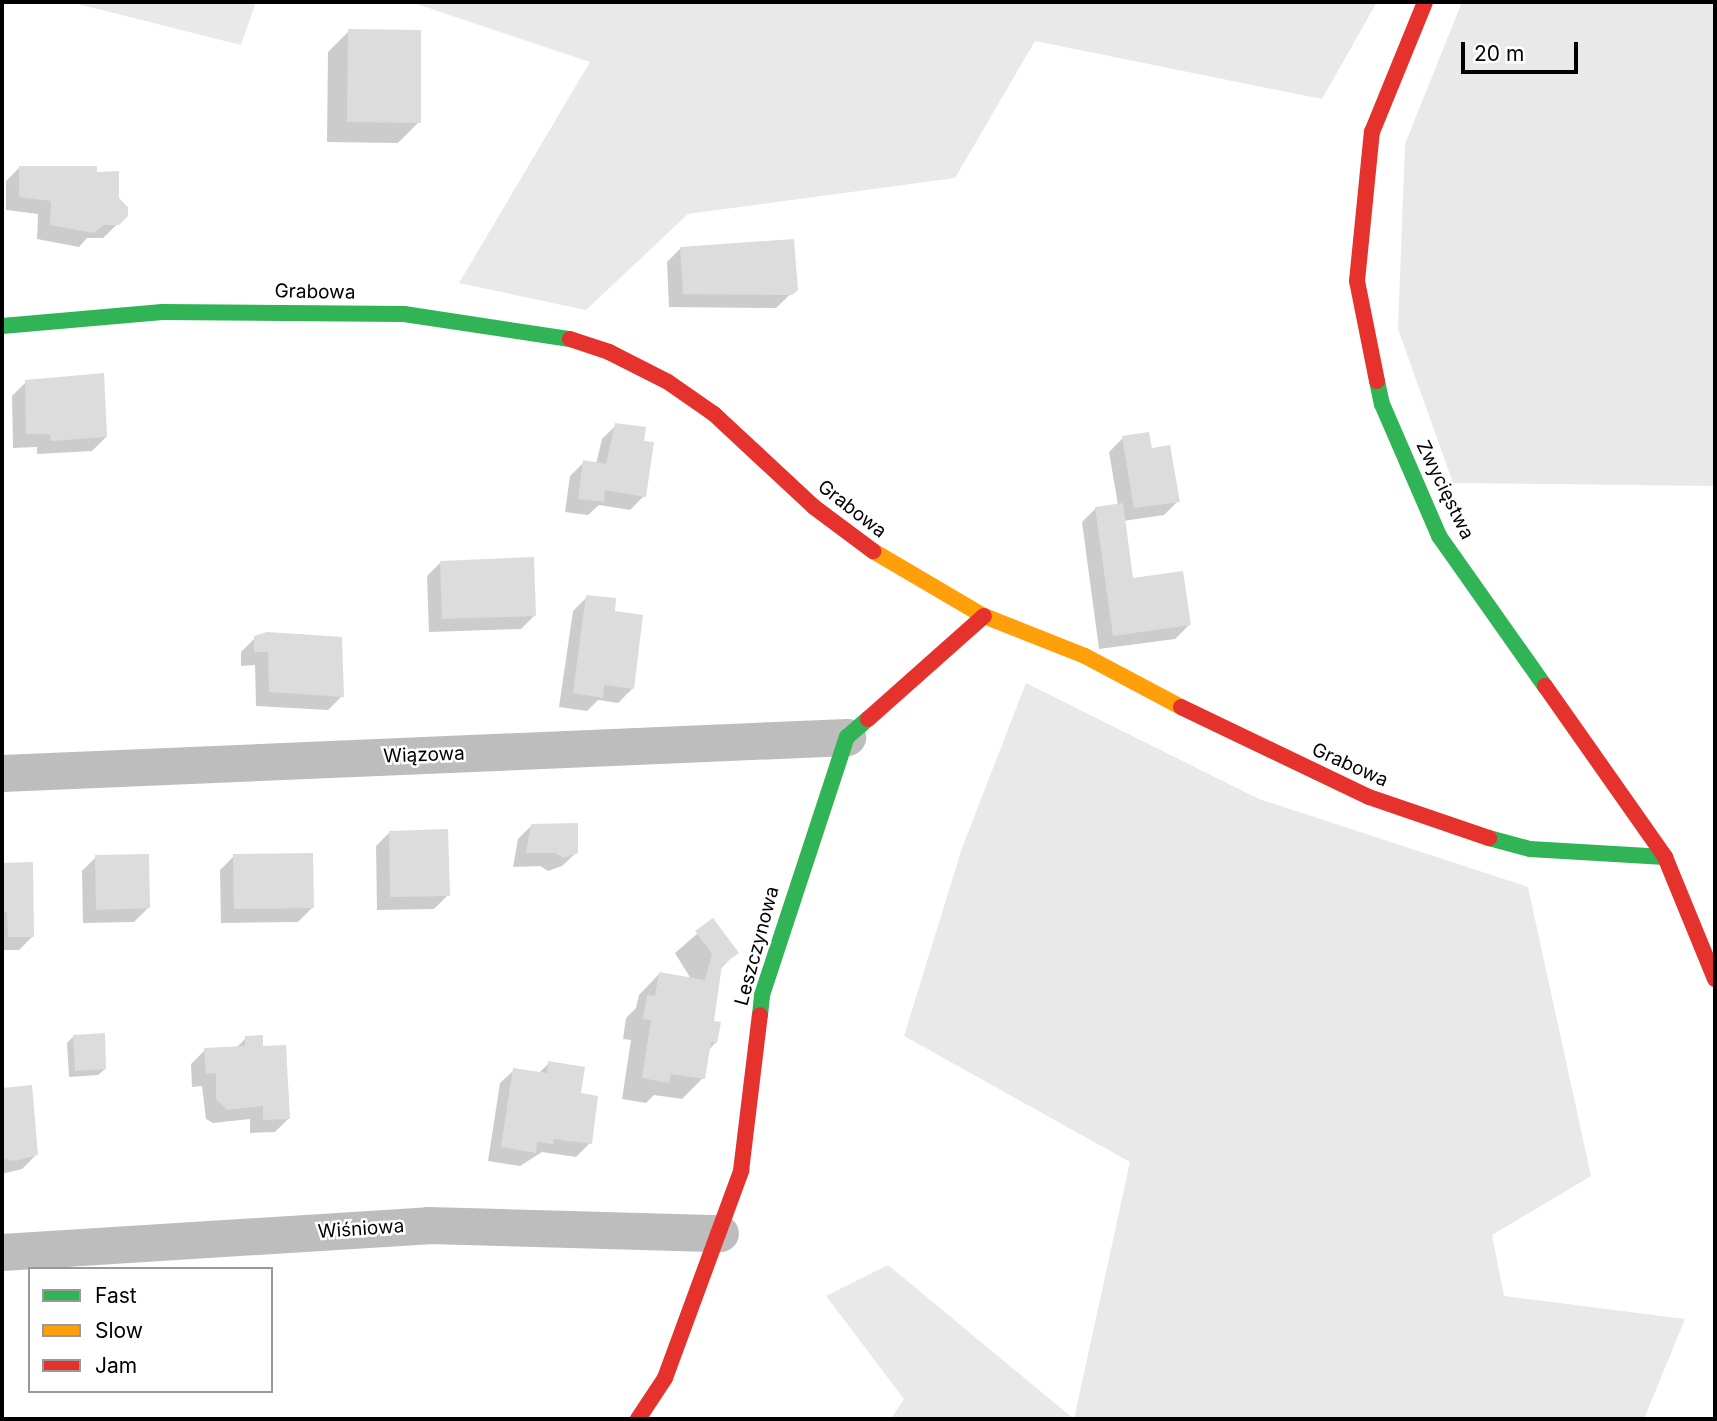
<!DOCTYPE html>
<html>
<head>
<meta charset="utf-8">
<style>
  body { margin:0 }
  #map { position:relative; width:1717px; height:1421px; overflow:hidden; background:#fff; font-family:Inter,sans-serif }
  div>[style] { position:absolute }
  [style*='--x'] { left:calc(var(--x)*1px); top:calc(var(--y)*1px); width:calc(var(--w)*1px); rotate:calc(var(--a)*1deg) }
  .green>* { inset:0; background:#e9e9e9 }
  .shadow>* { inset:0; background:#0003 }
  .building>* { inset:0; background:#dcdcdc }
  .street>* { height:37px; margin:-18.5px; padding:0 18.5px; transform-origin:18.5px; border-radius:18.5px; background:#bdbdbd }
  .fast>* { height:16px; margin:-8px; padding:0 8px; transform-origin:8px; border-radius:8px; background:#30b455 }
  .slow>* { height:16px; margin:-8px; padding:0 8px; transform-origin:8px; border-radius:8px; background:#ff9f0a }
  .jam>* { height:16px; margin:-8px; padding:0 8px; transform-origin:8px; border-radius:8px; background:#e5322d }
  span { translate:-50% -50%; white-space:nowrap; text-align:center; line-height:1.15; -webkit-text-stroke:5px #fff; paint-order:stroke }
  .street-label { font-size:19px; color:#000 }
  .frame { position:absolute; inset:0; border:4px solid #000; pointer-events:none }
  .legend { position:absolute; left:28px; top:1267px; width:245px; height:126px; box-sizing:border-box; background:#fff; border:2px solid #999; margin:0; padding:9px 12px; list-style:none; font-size:21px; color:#000 }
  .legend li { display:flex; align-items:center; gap:14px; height:35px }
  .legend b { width:35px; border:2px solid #999 }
  .scale { position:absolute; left:1461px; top:42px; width:117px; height:32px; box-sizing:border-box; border:4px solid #000; border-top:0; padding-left:9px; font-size:21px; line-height:24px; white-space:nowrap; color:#000; -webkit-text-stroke:5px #fff; paint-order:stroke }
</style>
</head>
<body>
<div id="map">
  <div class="green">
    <i style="clip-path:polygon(70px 2px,256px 2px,241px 45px)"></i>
    <i style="clip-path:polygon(411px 2px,1377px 2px,1322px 99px,1035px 41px,955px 178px,688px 214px,586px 310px,459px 283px,590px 62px)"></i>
    <i style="clip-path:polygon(1462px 2px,1715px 2px,1715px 486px,1453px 483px,1398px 329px,1405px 144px)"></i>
    <i style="clip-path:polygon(1026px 683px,1259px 799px,1528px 887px,1591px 1176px,1492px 1235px,1504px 1296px,1685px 1319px,1644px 1419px,891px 1419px,904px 1399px,826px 1296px,888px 1265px,1074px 1419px,1130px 1162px,904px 1036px,962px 848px)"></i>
  </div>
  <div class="shadow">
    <i style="clip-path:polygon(349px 31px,419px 122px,398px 143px,327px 142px,328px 52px)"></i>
    <i style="clip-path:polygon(20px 167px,118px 199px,127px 215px,103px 238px,87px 238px,79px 247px,37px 239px,38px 214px,6px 210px,6px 181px)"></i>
    <i style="clip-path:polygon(681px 248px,796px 289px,776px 308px,669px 307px,667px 262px)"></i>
    <i style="clip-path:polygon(102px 375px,106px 437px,92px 451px,37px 454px,37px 447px,13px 448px,12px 396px,26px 382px)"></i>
    <i style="clip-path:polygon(616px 425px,644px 496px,630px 510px,599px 505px,588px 515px,565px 512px,570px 476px,584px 462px,596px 464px,602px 439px)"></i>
    <i style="clip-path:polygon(1123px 438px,1150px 450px,1178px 501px,1164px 515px,1123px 521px,1131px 580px,1189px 625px,1175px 639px,1099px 649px,1082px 522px,1096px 508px,1118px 505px,1109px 452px)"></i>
    <i style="clip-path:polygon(441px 562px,535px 615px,521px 629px,429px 632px,427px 576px)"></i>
    <i style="clip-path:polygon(587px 597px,613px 612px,632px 689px,618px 703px,598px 700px,587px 711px,559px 707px,573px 611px)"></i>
    <i style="clip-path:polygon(304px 634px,303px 640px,342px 696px,328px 710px,256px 706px,255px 665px,241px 666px,241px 652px,255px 638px)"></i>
    <i style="clip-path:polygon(532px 825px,577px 852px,562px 866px,548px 871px,540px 866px,513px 867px,518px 839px)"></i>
    <i style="clip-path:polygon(390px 832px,448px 895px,434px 909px,377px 910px,376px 846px)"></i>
    <i style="clip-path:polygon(234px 856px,312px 908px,298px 922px,221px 923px,220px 870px)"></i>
    <i style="clip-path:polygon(96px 857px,148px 908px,134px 922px,83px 923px,82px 871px)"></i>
    <i style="clip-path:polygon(31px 864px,33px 936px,19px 950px,2px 950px,2px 865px)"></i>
    <i style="clip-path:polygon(713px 920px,736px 953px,720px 969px,712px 1022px,716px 1042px,708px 1051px,703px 1078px,682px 1099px,654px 1095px,646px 1103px,622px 1099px,631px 1040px,623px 1039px,626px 1018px,636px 1008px,639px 995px,659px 974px,691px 979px,675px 953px)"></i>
    <i style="clip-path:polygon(74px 1036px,105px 1069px,98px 1075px,69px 1077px,67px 1043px)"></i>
    <i style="clip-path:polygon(246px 1038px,289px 1118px,275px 1132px,250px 1133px,250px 1119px,213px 1123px,206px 1119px,202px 1086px,192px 1087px,191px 1064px,205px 1050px,235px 1049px)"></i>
    <i style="clip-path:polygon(549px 1063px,579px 1094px,590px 1143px,576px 1157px,542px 1152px,520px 1166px,488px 1161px,500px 1083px,514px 1070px,539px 1073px)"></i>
    <i style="clip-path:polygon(31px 1087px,36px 1155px,22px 1169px,2px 1174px,2px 1089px)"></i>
    <i style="clip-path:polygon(451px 1417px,451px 1419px,423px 1419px)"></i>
  </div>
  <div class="building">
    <i style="clip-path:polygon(348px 29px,421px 30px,421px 123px,347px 122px)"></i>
    <i style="clip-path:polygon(19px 166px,97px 166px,97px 172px,119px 171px,119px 198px,128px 207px,128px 216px,119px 225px,103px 225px,94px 233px,50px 225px,51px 201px,19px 197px)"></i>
    <i style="clip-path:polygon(794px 239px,798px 290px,792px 295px,683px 294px,680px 247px)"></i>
    <i style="clip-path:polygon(104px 373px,107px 437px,51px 441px,50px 434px,26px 434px,25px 380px)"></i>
    <i style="clip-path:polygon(615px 423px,646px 427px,644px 441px,654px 442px,646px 497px,605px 490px,604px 502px,578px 499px,583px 460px,606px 464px)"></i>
    <i style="clip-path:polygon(1149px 432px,1152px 448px,1170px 445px,1180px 502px,1134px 508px,1122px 436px)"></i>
    <i style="clip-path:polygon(1123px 503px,1133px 578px,1183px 571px,1191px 625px,1113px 636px,1095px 507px)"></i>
    <i style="clip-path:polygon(534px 557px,536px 616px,442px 619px,440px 561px)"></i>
    <i style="clip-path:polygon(586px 595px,616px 598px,615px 611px,643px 615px,634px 689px,604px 685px,603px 698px,573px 693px)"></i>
    <i style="clip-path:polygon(267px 632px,342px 637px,344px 697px,269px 692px,268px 652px,254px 652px,254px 636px)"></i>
    <i style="clip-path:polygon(578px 823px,578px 853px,563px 858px,555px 853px,526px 853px,531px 824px)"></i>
    <i style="clip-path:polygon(448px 829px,450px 896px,390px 897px,389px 831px)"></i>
    <i style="clip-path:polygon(313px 853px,314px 908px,234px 909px,233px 854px)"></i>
    <i style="clip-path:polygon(149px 854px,150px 908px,96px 910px,95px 855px)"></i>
    <i style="clip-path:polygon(33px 862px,34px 937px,8px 937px,7px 912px,2px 912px,2px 863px)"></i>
    <i style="clip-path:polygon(713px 918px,739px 953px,722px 965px,714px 1021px,721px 1022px,717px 1043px,711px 1042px,705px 1079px,671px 1074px,669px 1083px,642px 1078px,651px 1020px,643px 1019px,647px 995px,655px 996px,659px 972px,705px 980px,712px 954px,695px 931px)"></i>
    <i style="clip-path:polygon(105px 1033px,106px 1069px,75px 1071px,73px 1035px)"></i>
    <i style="clip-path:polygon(263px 1035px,263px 1046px,286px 1045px,290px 1119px,263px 1120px,263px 1106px,227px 1110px,216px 1099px,216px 1073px,206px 1074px,204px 1048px,245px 1046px,245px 1036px)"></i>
    <i style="clip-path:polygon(548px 1061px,585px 1067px,581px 1093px,598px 1096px,592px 1144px,554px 1139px,553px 1144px,537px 1142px,536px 1153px,501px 1147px,513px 1068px,547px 1073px)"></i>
    <i style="clip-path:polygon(32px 1085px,38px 1155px,13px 1161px,2px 1158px,2px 1088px)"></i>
  </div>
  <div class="street">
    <i style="--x:2;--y:773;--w:846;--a:-2.44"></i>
    <i style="--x:2;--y:1252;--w:427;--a:-3.6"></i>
    <i style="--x:428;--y:1225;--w:292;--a:1.6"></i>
  </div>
  <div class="fast">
    <i style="--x:2;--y:326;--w:161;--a:-5"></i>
    <i style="--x:162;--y:312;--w:242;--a:0.5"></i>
    <i style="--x:404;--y:314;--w:168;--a:8.6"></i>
    <i style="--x:1377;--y:381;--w:24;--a:78"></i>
    <i style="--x:1382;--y:404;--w:144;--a:66.6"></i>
    <i style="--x:1439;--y:536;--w:184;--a:54.8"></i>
    <i style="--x:1489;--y:838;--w:42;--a:15"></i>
    <i style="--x:1530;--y:849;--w:135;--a:3.4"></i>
    <i style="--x:760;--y:1015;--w:20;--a:-84"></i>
    <i style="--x:762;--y:995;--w:272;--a:-71.8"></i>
    <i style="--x:847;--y:737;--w:28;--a:-41"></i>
  </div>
  <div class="slow">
    <i style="--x:873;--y:551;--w:129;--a:30.4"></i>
    <i style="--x:984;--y:616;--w:109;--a:21.6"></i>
    <i style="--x:1085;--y:656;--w:109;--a:28"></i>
  </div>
  <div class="jam">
    <i style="--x:570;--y:339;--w:41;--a:18.4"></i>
    <i style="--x:609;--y:352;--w:66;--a:27"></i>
    <i style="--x:668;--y:382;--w:56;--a:34.8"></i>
    <i style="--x:714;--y:414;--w:137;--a:42.9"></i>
    <i style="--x:814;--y:507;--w:74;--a:36.7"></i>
    <i style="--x:1377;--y:381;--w:102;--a:-101.3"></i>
    <i style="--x:1357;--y:281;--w:150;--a:-84.3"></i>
    <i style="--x:1372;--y:132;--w:140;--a:-67.8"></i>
    <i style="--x:1545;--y:686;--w:209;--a:54.9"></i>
    <i style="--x:1665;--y:857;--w:132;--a:67.7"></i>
    <i style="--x:1181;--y:707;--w:208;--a:25.6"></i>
    <i style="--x:1369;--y:797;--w:127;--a:18.9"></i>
    <i style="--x:868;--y:719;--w:155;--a:-41.6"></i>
    <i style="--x:638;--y:1419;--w:49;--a:-56.6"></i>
    <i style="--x:665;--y:1378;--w:221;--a:-69.8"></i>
    <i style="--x:741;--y:1171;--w:157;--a:-83.1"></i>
  </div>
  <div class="street-label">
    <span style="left:315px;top:292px;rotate:1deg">Grabowa</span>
    <span style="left:1445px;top:490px;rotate:64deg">Zwycięstwa</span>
    <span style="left:852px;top:509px;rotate:38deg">Grabowa</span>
    <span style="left:424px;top:755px;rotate:-2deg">Wiązowa</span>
    <span style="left:1350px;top:765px;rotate:24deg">Grabowa</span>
    <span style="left:757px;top:946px;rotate:-75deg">Leszczynowa</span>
    <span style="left:361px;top:1229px;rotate:-4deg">Wiśniowa</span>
  </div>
  <div class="frame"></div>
  <ul class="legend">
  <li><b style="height:9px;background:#30b455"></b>Fast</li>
  <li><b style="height:9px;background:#ff9f0a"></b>Slow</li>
  <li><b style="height:9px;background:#e5322d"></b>Jam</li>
  </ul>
  <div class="scale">20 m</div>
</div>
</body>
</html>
